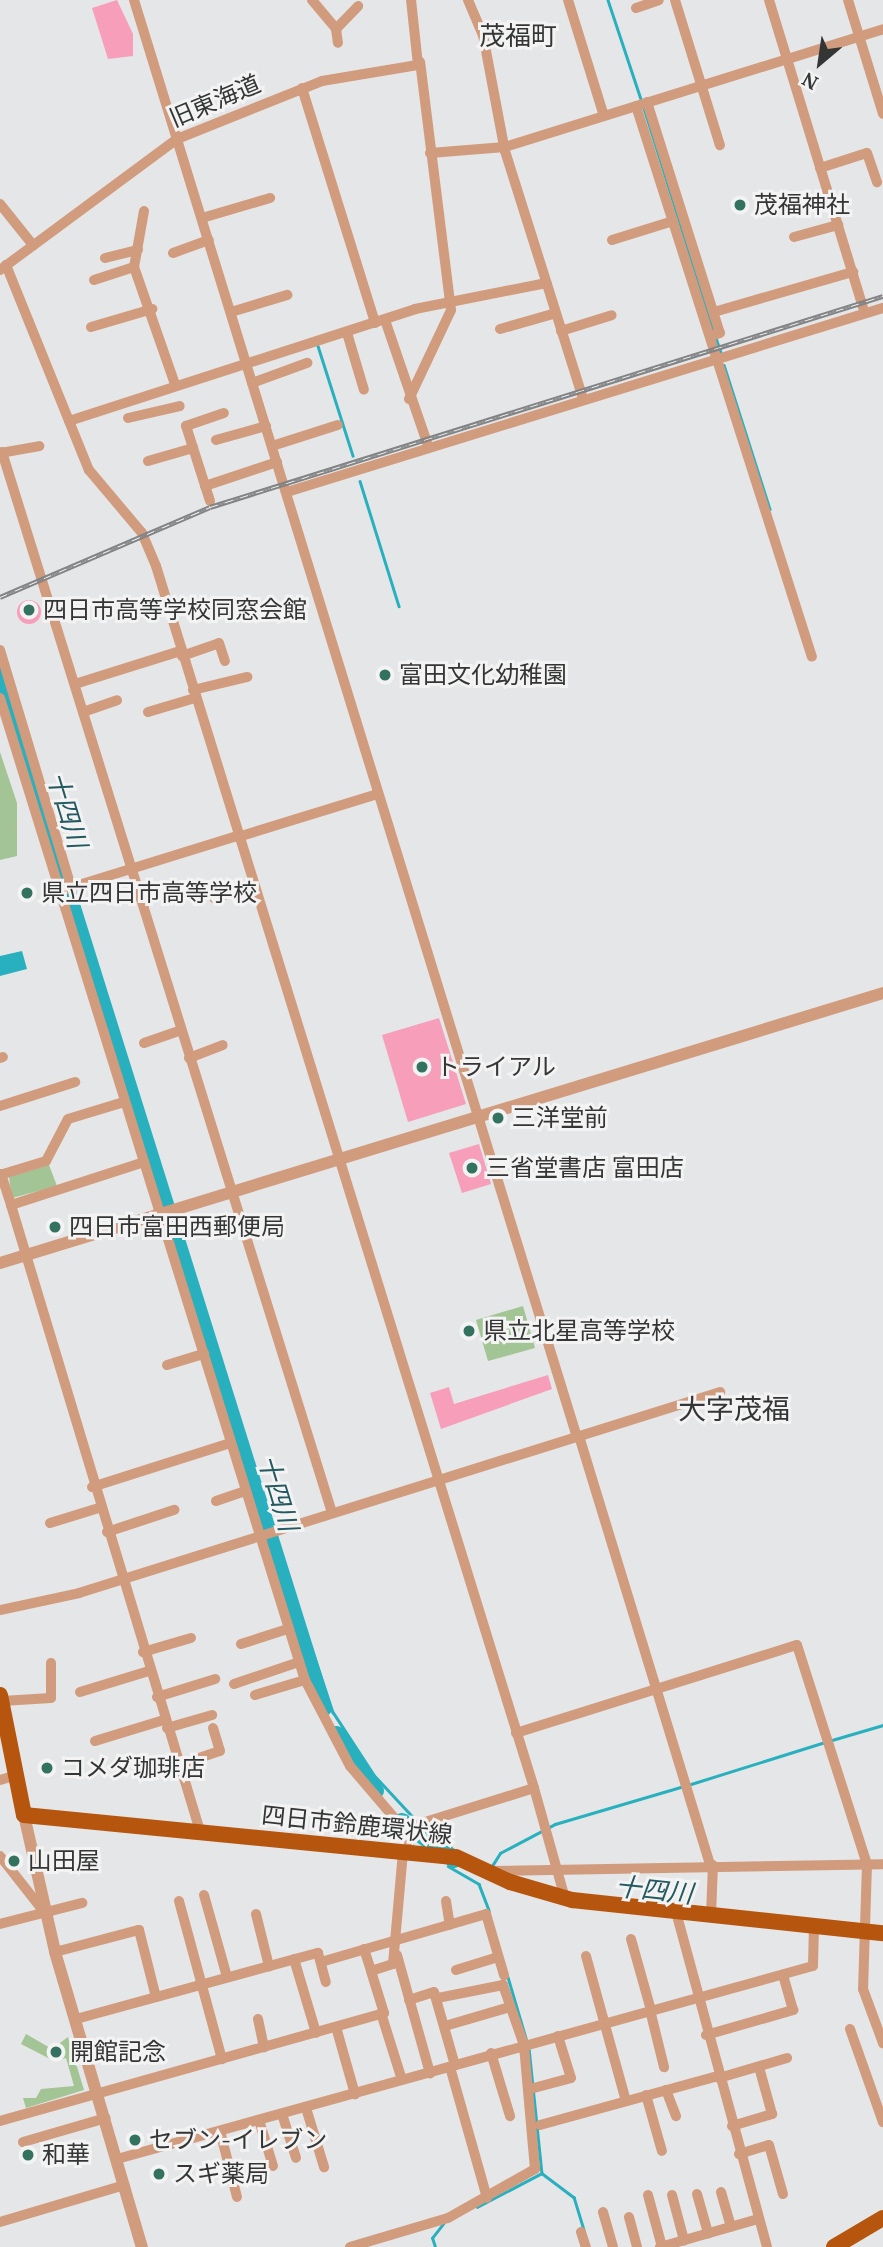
<!DOCTYPE html>
<html>
<head>
<meta charset="utf-8">
<style>
  body { margin:0 }
  #map { position:relative; width:883px; height:2247px; overflow:hidden; background:#e5e6e7; font-family:"PT Serif","Noto Sans JP",serif }
  div>[style] { position:absolute }
  [style*='--x'] { left:calc(var(--x)*1px); top:calc(var(--y)*1px); width:calc(var(--w)*1px); rotate:calc(var(--a)*1deg) }
  .green>* { inset:0; background:#a3c494 }
  .water>* { inset:0; background:#29b0be }
  .stream>* { height:2.5px; margin:-1.25px; padding:0 1.25px; transform-origin:1.25px; border-radius:1.25px; background:#29b0be }
  .river>* { height:16px; margin:-8px; padding:0 8px; transform-origin:8px; border-radius:8px; background:#29b0be }
  .building>* { inset:0; background:#f79eba }
  .round { border-radius:50% }
  .minor>* { height:10px; margin:-5px; padding:0 5px; transform-origin:5px; border-radius:5px; background:#d19b7d }
  .tertiary>* { height:12px; margin:-6px; padding:0 6px; transform-origin:6px; border-radius:6px; background:#d19b7d }
  .primary>* { height:16px; margin:-8px; padding:0 8px; transform-origin:8px; border-radius:8px; background:#b6550d }
  .rail>* { height:5px; margin-top:-2.5px; transform-origin:0; background:repeating-linear-gradient(90deg,#f3f3f4 0 8px,#828384 0 16px); box-sizing:border-box; border-block:2px solid #828384 }
  .dots>* { width:19px; height:19px; translate:-50% -50%; box-sizing:border-box; border:4px solid #f3f3f4; border-radius:50% }
  span { translate:-50% -50%; white-space:nowrap; text-align:center; line-height:1.15; -webkit-text-stroke:6px #f3f3f4; paint-order:stroke }
  .street-label { font-size:24px; color:#343535 }
  .poi-label { font-size:24px; color:#343535 }
  .left { translate:0 -50%; text-align:left }
  .neighbourhood-label { font-size:26px; color:#343535 }
  .water-label { font-size:26px; color:#24595f; font-style:italic }
  .quarter-label { font-size:28px; color:#343535 }
  .north { position:absolute; left:785px; top:28px; width:70px; height:70px; -webkit-text-stroke:5px #f3f3f4; paint-order:stroke; rotate:209deg; font-size:19px; font-weight:700; line-height:28px; text-align:center; color:#343535 }
  .north::after { content:''; display:block; margin:auto; width:24px; height:32px; background:#343535; clip-path:polygon(50% 0,100% 100%,50% 72%,0 100%) }
</style>
</head>
<body>
<div id="map">
  <div class="green">
    <i style="clip-path:polygon(0 752px,17px 803px,17px 856px,0 860px)"></i>
    <i style="clip-path:polygon(49px 1165px,57px 1186px,12px 1198px,9px 1177px)"></i>
    <i style="clip-path:polygon(523px 1306px,535px 1348px,488px 1361px,476px 1320px)"></i>
    <i style="clip-path:polygon(26px 2034px,52px 2049px,68px 2037px,84px 2090px,26px 2108px,23px 2098px,36px 2098px,41px 2089px,74px 2086px,66px 2058px,54px 2061px,21px 2044px)"></i>
  </div>
  <div class="water">
    <i style="clip-path:polygon(22px 951px,27px 969px,0 976px,0 956px)"></i>
  </div>
  <div class="stream">
    <i style="--x:608;--y:0;--w:108;--a:71.6"></i>
    <i style="--x:644;--y:108;--w:235;--a:72.6"></i>
    <i style="--x:716;--y:338;--w:18;--a:71"></i>
    <i style="--x:318;--y:346;--w:115;--a:72.3"></i>
    <i style="--x:724;--y:365;--w:151;--a:72.3"></i>
    <i style="--x:360;--y:481;--w:131;--a:72.7"></i>
    <i style="--x:274;--y:1535;--w:187;--a:71.6"></i>
    <i style="--x:333;--y:1712;--w:75;--a:56.9"></i>
    <i style="--x:374;--y:1775;--w:59;--a:47.1"></i>
    <i style="--x:832;--y:1740;--w:53;--a:-16.4"></i>
    <i style="--x:691;--y:1784;--w:140;--a:-17.4"></i>
    <i style="--x:426;--y:1828;--w:34;--a:38"></i>
    <i style="--x:448;--y:1866;--w:36;--a:30"></i>
    <i style="--x:479;--y:1884;--w:28;--a:69"></i>
    <i style="--x:492;--y:1866;--w:15;--a:-58"></i>
    <i style="--x:500;--y:1853;--w:62;--a:-27.8"></i>
    <i style="--x:555;--y:1824;--w:134;--a:-16.4"></i>
    <i style="--x:508;--y:1977;--w:64;--a:73.6"></i>
    <i style="--x:529;--y:2048;--w:126;--a:84.1"></i>
    <i style="--x:543;--y:2174;--w:39;--a:37"></i>
    <i style="--x:574;--y:2197;--w:34;--a:73"></i>
    <i style="--x:477;--y:2207;--w:73;--a:-27.6"></i>
    <i style="--x:435;--y:2247;--w:9;--a:-108"></i>
    <i style="--x:432;--y:2238;--w:18;--a:-52"></i>
  </div>
  <div class="river">
    <i style="--x:0;--y:675;--w:1083;--a:72.59"></i>
    <i style="--x:337;--y:1734;--w:69;--a:55.6"></i>
    <i style="--x:402;--y:1821;--w:65;--a:36.9"></i>
  </div>
  <div class="building">
    <i style="clip-path:polygon(117px 0,133px 34px,133px 56px,108px 59px,92px 8px)"></i>
    <i class="round" style="left:17px;top:600px;width:24px;height:24px"></i>
    <i style="clip-path:polygon(439px 1018px,466px 1104px,408px 1122px,382px 1035px)"></i>
    <i style="clip-path:polygon(479px 1144px,491px 1184px,462px 1193px,449px 1153px)"></i>
    <i style="clip-path:polygon(548px 1375px,552px 1389px,441px 1429px,430px 1393px,449px 1387px,454px 1404px)"></i>
  </div>
  <div class="minor">
    <i style="--x:134;--y:0;--w:1504;--a:72.87"></i>
    <i style="--x:312;--y:0;--w:38;--a:50"></i>
    <i style="--x:336;--y:29;--w:14;--a:82"></i>
    <i style="--x:468;--y:0;--w:38;--a:67"></i>
    <i style="--x:483;--y:35;--w:118;--a:79.3"></i>
    <i style="--x:505;--y:151;--w:256;--a:72.5"></i>
    <i style="--x:568;--y:0;--w:121;--a:72.8"></i>
    <i style="--x:675;--y:0;--w:152;--a:72.8"></i>
    <i style="--x:769;--y:0;--w:321;--a:73"></i>
    <i style="--x:848;--y:0;--w:119;--a:72.9"></i>
    <i style="--x:636;--y:8;--w:24;--a:-19"></i>
    <i style="--x:336;--y:29;--w:32;--a:-46"></i>
    <i style="--x:302;--y:88;--w:246;--a:72.7"></i>
    <i style="--x:647;--y:102;--w:242;--a:72.5"></i>
    <i style="--x:720;--y:333;--w:9;--a:162"></i>
    <i style="--x:636;--y:106;--w:578;--a:72.29"></i>
    <i style="--x:430;--y:153;--w:75;--a:-4.6"></i>
    <i style="--x:505;--y:147;--w:396;--a:-17.3"></i>
    <i style="--x:820;--y:168;--w:49;--a:-17.7"></i>
    <i style="--x:867;--y:153;--w:31;--a:71"></i>
    <i style="--x:0;--y:204;--w:53;--a:51.2"></i>
    <i style="--x:144;--y:211;--w:57;--a:100.1"></i>
    <i style="--x:134;--y:267;--w:124;--a:70.7"></i>
    <i style="--x:202;--y:218;--w:71;--a:-16.4"></i>
    <i style="--x:794;--y:237;--w:46;--a:-15.3"></i>
    <i style="--x:612;--y:240;--w:64;--a:-17.3"></i>
    <i style="--x:173;--y:253;--w:38;--a:-20"></i>
    <i style="--x:105;--y:258;--w:34;--a:-14"></i>
    <i style="--x:6;--y:265;--w:221;--a:68"></i>
    <i style="--x:89;--y:470;--w:82;--a:49.9"></i>
    <i style="--x:142;--y:533;--w:36;--a:67"></i>
    <i style="--x:156;--y:566;--w:1279;--a:72.81"></i>
    <i style="--x:534;--y:1788;--w:124;--a:162.6"></i>
    <i style="--x:416;--y:1825;--w:30;--a:110"></i>
    <i style="--x:0;--y:270;--w:220;--a:-36.5"></i>
    <i style="--x:177;--y:139;--w:156;--a:-21.8"></i>
    <i style="--x:322;--y:81;--w:97;--a:-9.5"></i>
    <i style="--x:418;--y:65;--w:65;--a:-96.1"></i>
    <i style="--x:94;--y:280;--w:42;--a:-18"></i>
    <i style="--x:231;--y:312;--w:59;--a:-16.9"></i>
    <i style="--x:714;--y:312;--w:145;--a:-16.1"></i>
    <i style="--x:385;--y:320;--w:130;--a:71.1"></i>
    <i style="--x:91;--y:327;--w:64;--a:-16.4"></i>
    <i style="--x:500;--y:329;--w:58;--a:-15.9"></i>
    <i style="--x:561;--y:331;--w:53;--a:-17.4"></i>
    <i style="--x:347;--y:333;--w:59;--a:73.4"></i>
    <i style="--x:252;--y:383;--w:59;--a:-20"></i>
    <i style="--x:409;--y:399;--w:98;--a:-64.7"></i>
    <i style="--x:451;--y:310;--w:250;--a:-97.1"></i>
    <i style="--x:128;--y:418;--w:53;--a:-13"></i>
    <i style="--x:69;--y:421;--w:364;--a:-17.9"></i>
    <i style="--x:415;--y:309;--w:134;--a:-11.2"></i>
    <i style="--x:216;--y:440;--w:52;--a:-15.6"></i>
    <i style="--x:272;--y:446;--w:69;--a:-17.7"></i>
    <i style="--x:2;--y:452;--w:1111;--a:72.72"></i>
    <i style="--x:0;--y:453;--w:40;--a:-10"></i>
    <i style="--x:148;--y:461;--w:47;--a:-16.1"></i>
    <i style="--x:205;--y:486;--w:76;--a:-18.4"></i>
    <i style="--x:287;--y:492;--w:624;--a:-17.16"></i>
    <i style="--x:210;--y:501;--w:79;--a:-107.7"></i>
    <i style="--x:186;--y:426;--w:40;--a:-18.9"></i>
    <i style="--x:0;--y:650;--w:247;--a:73.3"></i>
    <i style="--x:182;--y:656;--w:39;--a:-19"></i>
    <i style="--x:219;--y:643;--w:19;--a:72"></i>
    <i style="--x:75;--y:684;--w:110;--a:-17.4"></i>
    <i style="--x:193;--y:690;--w:56;--a:-13.5"></i>
    <i style="--x:0;--y:698;--w:1028;--a:72.75"></i>
    <i style="--x:305;--y:1680;--w:97;--a:62.4"></i>
    <i style="--x:350;--y:1766;--w:91;--a:49.5"></i>
    <i style="--x:83;--y:712;--w:36;--a:-19"></i>
    <i style="--x:148;--y:712;--w:49;--a:-16.6"></i>
    <i style="--x:238;--y:837;--w:146;--a:-17.1"></i>
    <i style="--x:66;--y:889;--w:179;--a:-17.2"></i>
    <i style="--x:214;--y:898;--w:41;--a:-17.1"></i>
    <i style="--x:144;--y:1043;--w:39;--a:-19"></i>
    <i style="--x:0;--y:1058;--w:3;--a:-18"></i>
    <i style="--x:189;--y:1058;--w:36;--a:-21"></i>
    <i style="--x:0;--y:1106;--w:79;--a:-17.7"></i>
    <i style="--x:1;--y:1174;--w:33;--a:72"></i>
    <i style="--x:11;--y:1205;--w:140;--a:-17.9"></i>
    <i style="--x:0;--y:1175;--w:48;--a:-16.9"></i>
    <i style="--x:46;--y:1161;--w:47;--a:-62.4"></i>
    <i style="--x:68;--y:1119;--w:59;--a:-16.9"></i>
    <i style="--x:11;--y:1205;--w:654;--a:73.2"></i>
    <i style="--x:167;--y:1365;--w:39;--a:-17"></i>
    <i style="--x:579;--y:1436;--w:449;--a:73"></i>
    <i style="--x:92;--y:1487;--w:146;--a:-17.6"></i>
    <i style="--x:216;--y:1501;--w:31;--a:-19"></i>
    <i style="--x:50;--y:1523;--w:51;--a:-17"></i>
    <i style="--x:107;--y:1532;--w:71;--a:-18.2"></i>
    <i style="--x:0;--y:1610;--w:81;--a:-12.1"></i>
    <i style="--x:79;--y:1593;--w:672;--a:-17.41"></i>
    <i style="--x:241;--y:1644;--w:49;--a:-17.7"></i>
    <i style="--x:143;--y:1652;--w:50;--a:-16.3"></i>
    <i style="--x:234;--y:1684;--w:69;--a:-18.7"></i>
    <i style="--x:80;--y:1692;--w:72;--a:-16.9"></i>
    <i style="--x:255;--y:1695;--w:52;--a:-16.7"></i>
    <i style="--x:157;--y:1697;--w:61;--a:-17.2"></i>
    <i style="--x:2;--y:1701;--w:49;--a:-3.5"></i>
    <i style="--x:51;--y:1698;--w:35;--a:-90"></i>
    <i style="--x:167;--y:1728;--w:47;--a:-16.1"></i>
    <i style="--x:516;--y:1733;--w:294;--a:-17.4"></i>
    <i style="--x:797;--y:1645;--w:230;--a:72.3"></i>
    <i style="--x:867;--y:1864;--w:125;--a:91.8"></i>
    <i style="--x:863;--y:1989;--w:58;--a:69.7"></i>
    <i style="--x:95;--y:1741;--w:72;--a:-16.9"></i>
    <i style="--x:178;--y:1765;--w:44;--a:-18.4"></i>
    <i style="--x:220;--y:1751;--w:24;--a:-107"></i>
    <i style="--x:0;--y:1780;--w:18;--a:-16"></i>
    <i style="--x:534;--y:1788;--w:114;--a:74.3"></i>
    <i style="--x:0;--y:1856;--w:73;--a:51.7"></i>
    <i style="--x:492;--y:1871;--w:391;--a:-1"></i>
    <i style="--x:204;--y:1895;--w:85;--a:74.3"></i>
    <i style="--x:179;--y:1901;--w:164;--a:74.8"></i>
    <i style="--x:446;--y:1901;--w:24;--a:81"></i>
    <i style="--x:676;--y:1912;--w:347;--a:74.8"></i>
    <i style="--x:256;--y:1914;--w:54;--a:76"></i>
    <i style="--x:711;--y:1916;--w:51;--a:-87.8"></i>
    <i style="--x:0;--y:1924;--w:85;--a:-14.4"></i>
    <i style="--x:631;--y:1939;--w:74;--a:74.3"></i>
    <i style="--x:364;--y:1949;--w:23;--a:72"></i>
    <i style="--x:55;--y:1952;--w:87;--a:-14.7"></i>
    <i style="--x:139;--y:1930;--w:69;--a:75.8"></i>
    <i style="--x:397;--y:1955;--w:123;--a:74.4"></i>
    <i style="--x:586;--y:1956;--w:150;--a:74.6"></i>
    <i style="--x:294;--y:1959;--w:77;--a:73.4"></i>
    <i style="--x:321;--y:1962;--w:172;--a:-16.2"></i>
    <i style="--x:486;--y:1914;--w:64;--a:73.6"></i>
    <i style="--x:456;--y:1970;--w:44;--a:-17.2"></i>
    <i style="--x:409;--y:2000;--w:26;--a:-18"></i>
    <i style="--x:434;--y:1992;--w:76;--a:74"></i>
    <i style="--x:650;--y:2010;--w:59;--a:76.2"></i>
    <i style="--x:381;--y:2013;--w:70;--a:72.6"></i>
    <i style="--x:76;--y:2019;--w:251;--a:-15.3"></i>
    <i style="--x:318;--y:1953;--w:30;--a:75"></i>
    <i style="--x:258;--y:2019;--w:29;--a:78"></i>
    <i style="--x:445;--y:2026;--w:68;--a:-16.3"></i>
    <i style="--x:336;--y:2027;--w:70;--a:74.2"></i>
    <i style="--x:850;--y:2029;--w:99;--a:70.5"></i>
    <i style="--x:706;--y:2035;--w:91;--a:-16"></i>
    <i style="--x:793;--y:2010;--w:37;--a:-106"></i>
    <i style="--x:491;--y:2053;--w:66;--a:73.2"></i>
    <i style="--x:450;--y:2067;--w:136;--a:74.2"></i>
    <i style="--x:719;--y:2078;--w:71;--a:-16.4"></i>
    <i style="--x:530;--y:2089;--w:42;--a:-15"></i>
    <i style="--x:571;--y:2078;--w:44;--a:-107.2"></i>
    <i style="--x:666;--y:2090;--w:28;--a:69"></i>
    <i style="--x:646;--y:2095;--w:58;--a:74.1"></i>
    <i style="--x:306;--y:2108;--w:62;--a:73"></i>
    <i style="--x:282;--y:2114;--w:46;--a:72.3"></i>
    <i style="--x:259;--y:2120;--w:48;--a:73.1"></i>
    <i style="--x:0;--y:2121;--w:399;--a:-15.7"></i>
    <i style="--x:384;--y:2013;--w:44;--a:-107.2"></i>
    <i style="--x:371;--y:1971;--w:23;--a:-18"></i>
    <i style="--x:393;--y:1964;--w:112;--a:-84.9"></i>
    <i style="--x:540;--y:2125;--w:185;--a:-15.4"></i>
    <i style="--x:732;--y:2126;--w:42;--a:-16.7"></i>
    <i style="--x:772;--y:2114;--w:49;--a:-105.5"></i>
    <i style="--x:220;--y:2131;--w:68;--a:75.6"></i>
    <i style="--x:23;--y:2142;--w:86;--a:-16.1"></i>
    <i style="--x:739;--y:2154;--w:31;--a:-17"></i>
    <i style="--x:769;--y:2145;--w:51;--a:74.1"></i>
    <i style="--x:117;--y:2159;--w:722;--a:-15.5"></i>
    <i style="--x:813;--y:1966;--w:40;--a:-88.6"></i>
    <i style="--x:721;--y:2192;--w:36;--a:74"></i>
    <i style="--x:697;--y:2194;--w:41;--a:74.2"></i>
    <i style="--x:648;--y:2195;--w:54;--a:74.9"></i>
    <i style="--x:672;--y:2195;--w:47;--a:75.1"></i>
    <i style="--x:603;--y:2212;--w:36;--a:74"></i>
    <i style="--x:629;--y:2217;--w:31;--a:75"></i>
    <i style="--x:0;--y:2222;--w:130;--a:-16.5"></i>
    <i style="--x:581;--y:2232;--w:16;--a:72"></i>
    <i style="--x:350;--y:2247;--w:102;--a:-16.5"></i>
    <i style="--x:448;--y:2218;--w:100;--a:-29.4"></i>
    <i style="--x:535;--y:2169;--w:124;--a:-95.1"></i>
    <i style="--x:524;--y:2045;--w:64;--a:-109.3"></i>
    <i style="--x:503;--y:1985;--w:66;--a:168.7"></i>
    <i style="--x:660;--y:2247;--w:102;--a:-15.9"></i>
  </div>
  <div class="tertiary">
    <i style="--x:0;--y:1263;--w:923;--a:-17"></i>
    <i style="--x:24;--y:1815;--w:140;--a:77.2"></i>
    <i style="--x:55;--y:1952;--w:308;--a:73.6"></i>
  </div>
  <div class="primary">
    <i style="--x:0;--y:1695;--w:122;--a:78.7"></i>
    <i style="--x:24;--y:1815;--w:434;--a:5.6"></i>
    <i style="--x:456;--y:1857;--w:60;--a:24.8"></i>
    <i style="--x:510;--y:1882;--w:65;--a:16.2"></i>
    <i style="--x:572;--y:1900;--w:313;--a:6.1"></i>
    <i style="--x:834;--y:2247;--w:57;--a:-30.6"></i>
  </div>
  <div class="rail">
    <i style="--x:0;--y:597;--w:228;--a:-23.2"></i>
    <i style="--x:210;--y:507;--w:705;--a:-17.41"></i>
  </div>
  <div class="dots">
    <i style="left:740px;top:205px;background:#32725f"></i>
    <i style="left:29px;top:610px;background:#32725f"></i>
    <i style="left:385px;top:675px;background:#32725f"></i>
    <i style="left:27px;top:893px;background:#32725f"></i>
    <i style="left:422px;top:1067px;background:#32725f"></i>
    <i style="left:498px;top:1118px;background:#32725f"></i>
    <i style="left:472px;top:1168px;background:#32725f"></i>
    <i style="left:55px;top:1227px;background:#32725f"></i>
    <i style="left:469px;top:1331px;background:#32725f"></i>
    <i style="left:47px;top:1768px;background:#32725f"></i>
    <i style="left:14px;top:1861px;background:#32725f"></i>
    <i style="left:56px;top:2052px;background:#32725f"></i>
    <i style="left:135px;top:2140px;background:#32725f"></i>
    <i style="left:28px;top:2155px;background:#32725f"></i>
    <i style="left:159px;top:2174px;background:#32725f"></i>
  </div>
  <div class="street-label">
    <span style="left:215px;top:101px;rotate:-23deg">旧東海道</span>
    <span style="left:357px;top:1825px;rotate:6deg">四日市鈴鹿環状線</span>
  </div>
  <div class="poi-label">
    <span class="left" style="left:754px;top:205px">茂福神社</span>
    <span class="left" style="left:43px;top:610px">四日市高等学校同窓会館</span>
    <span class="left" style="left:399px;top:675px">富田文化幼稚園</span>
    <span class="left" style="left:41px;top:893px">県立四日市高等学校</span>
    <span class="left" style="left:436px;top:1067px">トライアル</span>
    <span class="left" style="left:512px;top:1118px">三洋堂前</span>
    <span class="left" style="left:486px;top:1168px">三省堂書店 富田店</span>
    <span class="left" style="left:69px;top:1227px">四日市富田西郵便局</span>
    <span class="left" style="left:483px;top:1331px">県立北星高等学校</span>
    <span class="left" style="left:61px;top:1768px">コメダ珈琲店</span>
    <span class="left" style="left:28px;top:1861px">山田屋</span>
    <span class="left" style="left:70px;top:2052px">開館記念</span>
    <span class="left" style="left:149px;top:2140px">セブン-イレブン</span>
    <span class="left" style="left:42px;top:2155px">和華</span>
    <span class="left" style="left:173px;top:2174px">スギ薬局</span>
  </div>
  <div class="neighbourhood-label">
    <span style="left:518px;top:36px">茂福町</span>
  </div>
  <div class="water-label">
    <span style="left:67px;top:810px;rotate:73deg">十四川</span>
    <span style="left:278px;top:1493px;rotate:73deg">十四川</span>
    <span style="left:654px;top:1890px;rotate:6deg">十四川</span>
  </div>
  <div class="quarter-label">
    <span style="left:734px;top:1409px">大字茂福</span>
  </div>
  <div class="north">N</div>
</div>
</body>
</html>
